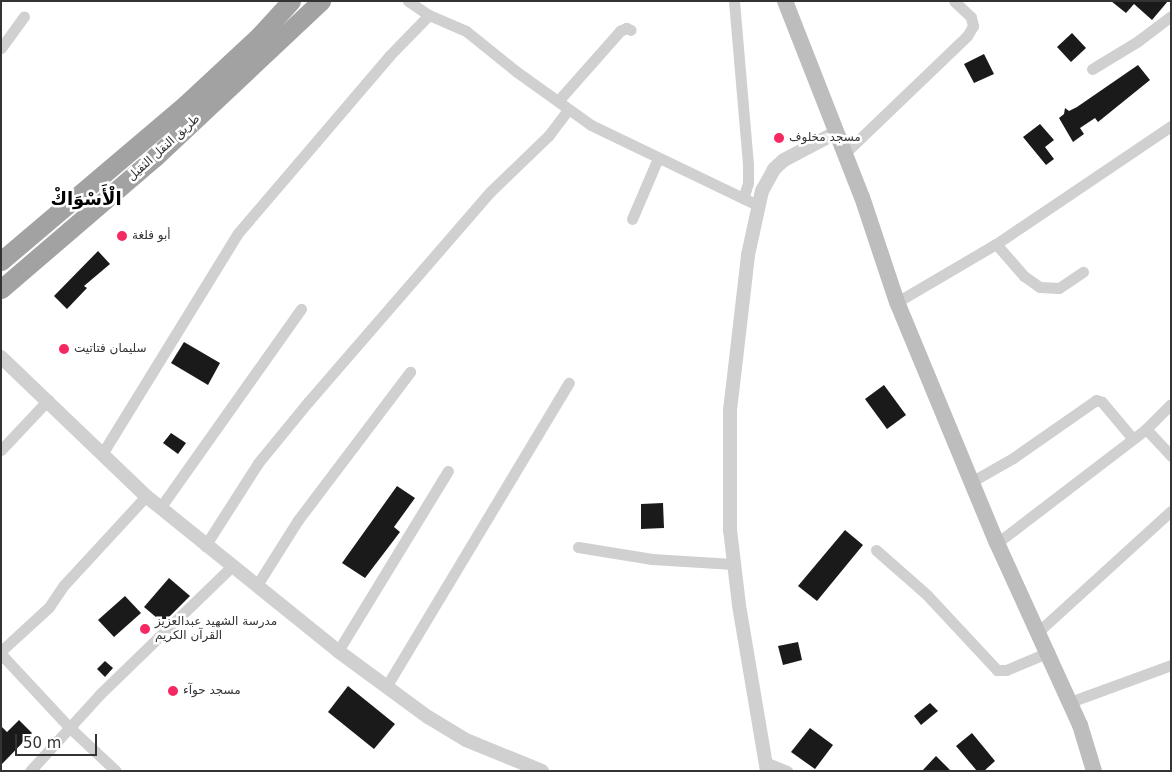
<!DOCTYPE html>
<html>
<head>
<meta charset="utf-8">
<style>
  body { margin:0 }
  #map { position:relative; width:1172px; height:772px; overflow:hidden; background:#fff; font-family:"DejaVu Sans","Noto Sans Arabic",sans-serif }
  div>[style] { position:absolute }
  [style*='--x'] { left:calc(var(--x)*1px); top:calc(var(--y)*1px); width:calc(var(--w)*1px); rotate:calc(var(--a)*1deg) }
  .building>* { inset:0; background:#1a1a1a }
  .minor>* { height:11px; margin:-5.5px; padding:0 5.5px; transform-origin:5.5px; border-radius:5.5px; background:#d0d0d0 }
  .tertiary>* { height:14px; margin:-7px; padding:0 7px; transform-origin:7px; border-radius:7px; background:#d0d0d0 }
  .secondary>* { height:16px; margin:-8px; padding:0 8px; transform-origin:8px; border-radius:8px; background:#bdbdbd }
  .trunk>* { height:19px; margin:-9.5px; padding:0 9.5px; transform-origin:9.5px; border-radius:9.5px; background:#a2a2a2 }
  .dots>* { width:14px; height:14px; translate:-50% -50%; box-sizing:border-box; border:2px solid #fff; border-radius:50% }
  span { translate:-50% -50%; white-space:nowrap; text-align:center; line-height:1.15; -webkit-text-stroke:5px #fff; paint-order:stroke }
  .poi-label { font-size:12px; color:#333 }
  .left { translate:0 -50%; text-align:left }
  .street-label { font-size:12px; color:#333 }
  .district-label { font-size:18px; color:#000; font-weight:700 }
  .frame { position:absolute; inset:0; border:2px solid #333; pointer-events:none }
  .scale { position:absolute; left:15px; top:734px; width:82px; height:22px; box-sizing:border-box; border:2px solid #333; border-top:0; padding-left:6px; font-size:15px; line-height:18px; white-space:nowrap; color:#333; -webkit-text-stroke:4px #fff; paint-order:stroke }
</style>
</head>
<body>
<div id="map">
  <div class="building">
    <i style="clip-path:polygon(1111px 1px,1168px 1px,1152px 20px,1134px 4px,1126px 13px)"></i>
    <i style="clip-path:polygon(1072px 33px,1086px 48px,1071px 62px,1057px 47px)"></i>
    <i style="clip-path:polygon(984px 54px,994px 74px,974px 83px,964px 64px)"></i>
    <i style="clip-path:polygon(1138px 65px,1150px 80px,1098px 122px,1095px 118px,1080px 128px,1084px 134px,1073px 142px,1059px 118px,1064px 114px,1065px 108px,1069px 111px,1077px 107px)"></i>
    <i style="clip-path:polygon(1040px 124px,1054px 140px,1045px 147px,1054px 159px,1046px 165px,1023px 137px)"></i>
    <i style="clip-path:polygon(98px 251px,110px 264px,84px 286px,87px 288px,67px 309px,54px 296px)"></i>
    <i style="clip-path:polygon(184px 342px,220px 363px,208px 385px,171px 363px)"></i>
    <i style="clip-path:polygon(884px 385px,906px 415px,887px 429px,865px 399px)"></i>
    <i style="clip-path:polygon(171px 433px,186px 443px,178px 454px,163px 443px)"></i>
    <i style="clip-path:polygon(397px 486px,415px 498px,394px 527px,400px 532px,365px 578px,342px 563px)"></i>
    <i style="clip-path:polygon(663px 503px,664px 528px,641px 529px,641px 504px)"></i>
    <i style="clip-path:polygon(845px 530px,863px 545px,817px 601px,798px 586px)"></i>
    <i style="clip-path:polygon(169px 578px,190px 596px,163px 623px,144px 607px)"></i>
    <i style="clip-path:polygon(125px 596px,141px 613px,114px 637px,98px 620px)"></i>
    <i style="clip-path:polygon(798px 642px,802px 660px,783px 665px,778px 646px)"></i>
    <i style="clip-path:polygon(105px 661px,113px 668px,105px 677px,97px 669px)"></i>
    <i style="clip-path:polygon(348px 686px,395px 724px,374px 749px,328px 712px)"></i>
    <i style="clip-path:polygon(930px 703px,938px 711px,921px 725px,914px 716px)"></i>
    <i style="clip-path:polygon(19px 720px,32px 733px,1px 765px,1px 726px,7px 732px)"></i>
    <i style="clip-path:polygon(810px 728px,833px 745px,815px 769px,791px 752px)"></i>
    <i style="clip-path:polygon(972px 733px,995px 761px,984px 771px,977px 771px,956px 746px)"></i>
    <i style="clip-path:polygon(936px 756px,951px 771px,922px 771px)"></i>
  </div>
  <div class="minor">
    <i style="--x:408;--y:1;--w:25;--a:34"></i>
    <i style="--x:429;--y:15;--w:40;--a:23.4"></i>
    <i style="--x:466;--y:31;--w:65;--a:38.8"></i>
    <i style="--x:517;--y:72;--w:91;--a:35.6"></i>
    <i style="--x:591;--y:125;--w:184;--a:25.7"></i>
    <i style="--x:734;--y:1;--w:164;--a:85.1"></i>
    <i style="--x:748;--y:164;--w:19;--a:90"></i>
    <i style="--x:748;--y:183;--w:16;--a:108"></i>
    <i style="--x:1;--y:48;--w:39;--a:-54"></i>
    <i style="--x:1092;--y:69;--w:54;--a:-31.3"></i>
    <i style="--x:1138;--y:41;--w:41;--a:-37.1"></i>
    <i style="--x:558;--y:101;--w:94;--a:-48.5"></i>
    <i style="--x:620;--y:31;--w:7;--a:-27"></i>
    <i style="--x:626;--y:28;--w:5;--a:22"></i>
    <i style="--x:845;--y:153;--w:169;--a:-43.8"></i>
    <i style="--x:967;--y:36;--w:12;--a:-59"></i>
    <i style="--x:973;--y:26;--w:9;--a:-103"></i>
    <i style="--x:971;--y:17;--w:23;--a:-137"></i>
    <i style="--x:632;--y:219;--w:66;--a:-66.9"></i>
    <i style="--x:996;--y:244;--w:43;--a:48.8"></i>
    <i style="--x:1024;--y:276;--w:19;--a:35"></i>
    <i style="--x:1040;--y:287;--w:19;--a:3"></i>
    <i style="--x:1059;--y:288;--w:29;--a:-34"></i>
    <i style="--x:897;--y:302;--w:115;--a:-30.4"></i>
    <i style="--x:996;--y:244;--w:211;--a:-34"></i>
    <i style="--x:1146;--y:429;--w:35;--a:-45"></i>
    <i style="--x:1;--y:450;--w:69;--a:-46.8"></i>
    <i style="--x:102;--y:454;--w:259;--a:-58.4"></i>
    <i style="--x:238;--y:233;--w:233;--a:-49.5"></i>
    <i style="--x:389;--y:56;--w:57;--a:-45.7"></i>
    <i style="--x:971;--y:482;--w:48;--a:-29.7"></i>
    <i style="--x:1013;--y:458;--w:101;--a:-34.9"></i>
    <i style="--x:1096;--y:400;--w:6;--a:18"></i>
    <i style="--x:1102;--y:402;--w:48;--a:50"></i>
    <i style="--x:160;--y:508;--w:244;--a:-54.7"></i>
    <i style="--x:997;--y:543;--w:188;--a:-37.4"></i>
    <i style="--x:1146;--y:429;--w:37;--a:47"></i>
    <i style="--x:205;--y:546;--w:98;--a:-57.4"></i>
    <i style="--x:258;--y:463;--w:79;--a:-50.7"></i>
    <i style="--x:308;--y:402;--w:279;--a:-49.1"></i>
    <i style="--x:491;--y:191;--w:81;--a:-44"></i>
    <i style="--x:549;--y:135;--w:31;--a:-53"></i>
    <i style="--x:578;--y:547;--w:75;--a:9.2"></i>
    <i style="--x:652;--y:559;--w:81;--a:3.5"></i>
    <i style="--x:876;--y:550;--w:68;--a:41.4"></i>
    <i style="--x:927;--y:595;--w:103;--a:47"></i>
    <i style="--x:997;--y:670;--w:9;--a:0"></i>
    <i style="--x:1006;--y:670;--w:47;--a:-22.7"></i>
    <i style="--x:257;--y:585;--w:77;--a:-57.8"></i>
    <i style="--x:298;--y:520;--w:186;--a:-52.9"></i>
    <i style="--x:1039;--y:631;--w:178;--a:-42.3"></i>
    <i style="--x:1;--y:651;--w:65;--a:-42.5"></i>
    <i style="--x:49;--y:607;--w:27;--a:-56"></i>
    <i style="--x:64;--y:585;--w:121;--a:-47.3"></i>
    <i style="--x:338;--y:651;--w:211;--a:-58.6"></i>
    <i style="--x:1;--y:654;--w:100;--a:47"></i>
    <i style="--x:69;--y:727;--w:64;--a:43.1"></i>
    <i style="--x:386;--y:687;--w:355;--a:-59"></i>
    <i style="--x:1070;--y:702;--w:108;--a:-20.1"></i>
    <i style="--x:765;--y:762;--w:24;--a:22"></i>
    <i style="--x:30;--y:771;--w:104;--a:-47.7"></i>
    <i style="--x:100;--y:694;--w:184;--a:-44.1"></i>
  </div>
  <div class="tertiary">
    <i style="--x:1;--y:357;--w:201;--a:43.8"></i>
    <i style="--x:146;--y:496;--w:247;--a:38.9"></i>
    <i style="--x:338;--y:651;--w:112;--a:36.3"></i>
    <i style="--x:428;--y:717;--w:44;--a:31.2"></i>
    <i style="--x:466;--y:740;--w:82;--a:22.2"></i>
    <i style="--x:767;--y:771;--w:168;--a:-99.6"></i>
    <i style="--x:739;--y:605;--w:76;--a:-96.8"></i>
    <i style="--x:730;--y:530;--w:120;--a:-90"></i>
    <i style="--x:730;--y:410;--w:42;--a:-83.2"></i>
    <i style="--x:735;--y:368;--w:114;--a:-83.4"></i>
    <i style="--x:748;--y:255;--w:66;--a:-77.7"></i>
    <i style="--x:762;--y:191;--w:25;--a:-61"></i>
    <i style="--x:774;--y:169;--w:13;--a:-42"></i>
    <i style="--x:784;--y:160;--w:60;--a:-27.8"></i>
  </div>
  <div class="secondary">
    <i style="--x:785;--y:1;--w:211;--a:68.6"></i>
    <i style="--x:862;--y:197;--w:111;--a:71.6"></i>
    <i style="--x:897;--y:302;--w:261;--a:67.5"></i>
    <i style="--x:997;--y:543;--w:200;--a:65.5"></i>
    <i style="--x:1080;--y:725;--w:48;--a:73.1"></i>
  </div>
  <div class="trunk">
    <i style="--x:1;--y:261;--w:243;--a:-40.3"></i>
    <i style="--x:186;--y:104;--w:101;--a:-43"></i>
    <i style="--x:260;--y:35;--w:46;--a:-47.6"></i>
    <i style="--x:1;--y:289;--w:203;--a:-40.6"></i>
    <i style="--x:155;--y:157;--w:228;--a:-43.2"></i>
  </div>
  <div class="dots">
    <i style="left:779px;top:138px;background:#f62862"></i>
    <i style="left:122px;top:236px;background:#f62862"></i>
    <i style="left:64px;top:349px;background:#f62862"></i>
    <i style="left:145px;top:629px;background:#f62862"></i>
    <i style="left:173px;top:691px;background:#f62862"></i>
  </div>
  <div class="poi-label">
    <span class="left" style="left:789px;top:138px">مسجد مخلوف</span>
    <span class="left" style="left:132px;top:236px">أبو فلغة</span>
    <span class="left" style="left:74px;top:349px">سليمان فتاتيت</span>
    <span class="left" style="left:155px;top:629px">مدرسة الشهيد عبدالعزيز<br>القرآن الكريم</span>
    <span class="left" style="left:183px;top:691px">مسجد حوآء</span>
  </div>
  <div class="street-label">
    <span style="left:164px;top:148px;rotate:-42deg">طريق النقل الثقيل</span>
  </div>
  <div class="district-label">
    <span style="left:86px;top:199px">الْأَسْوَاكْ</span>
  </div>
  <div class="frame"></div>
  <div class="scale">50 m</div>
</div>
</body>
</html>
